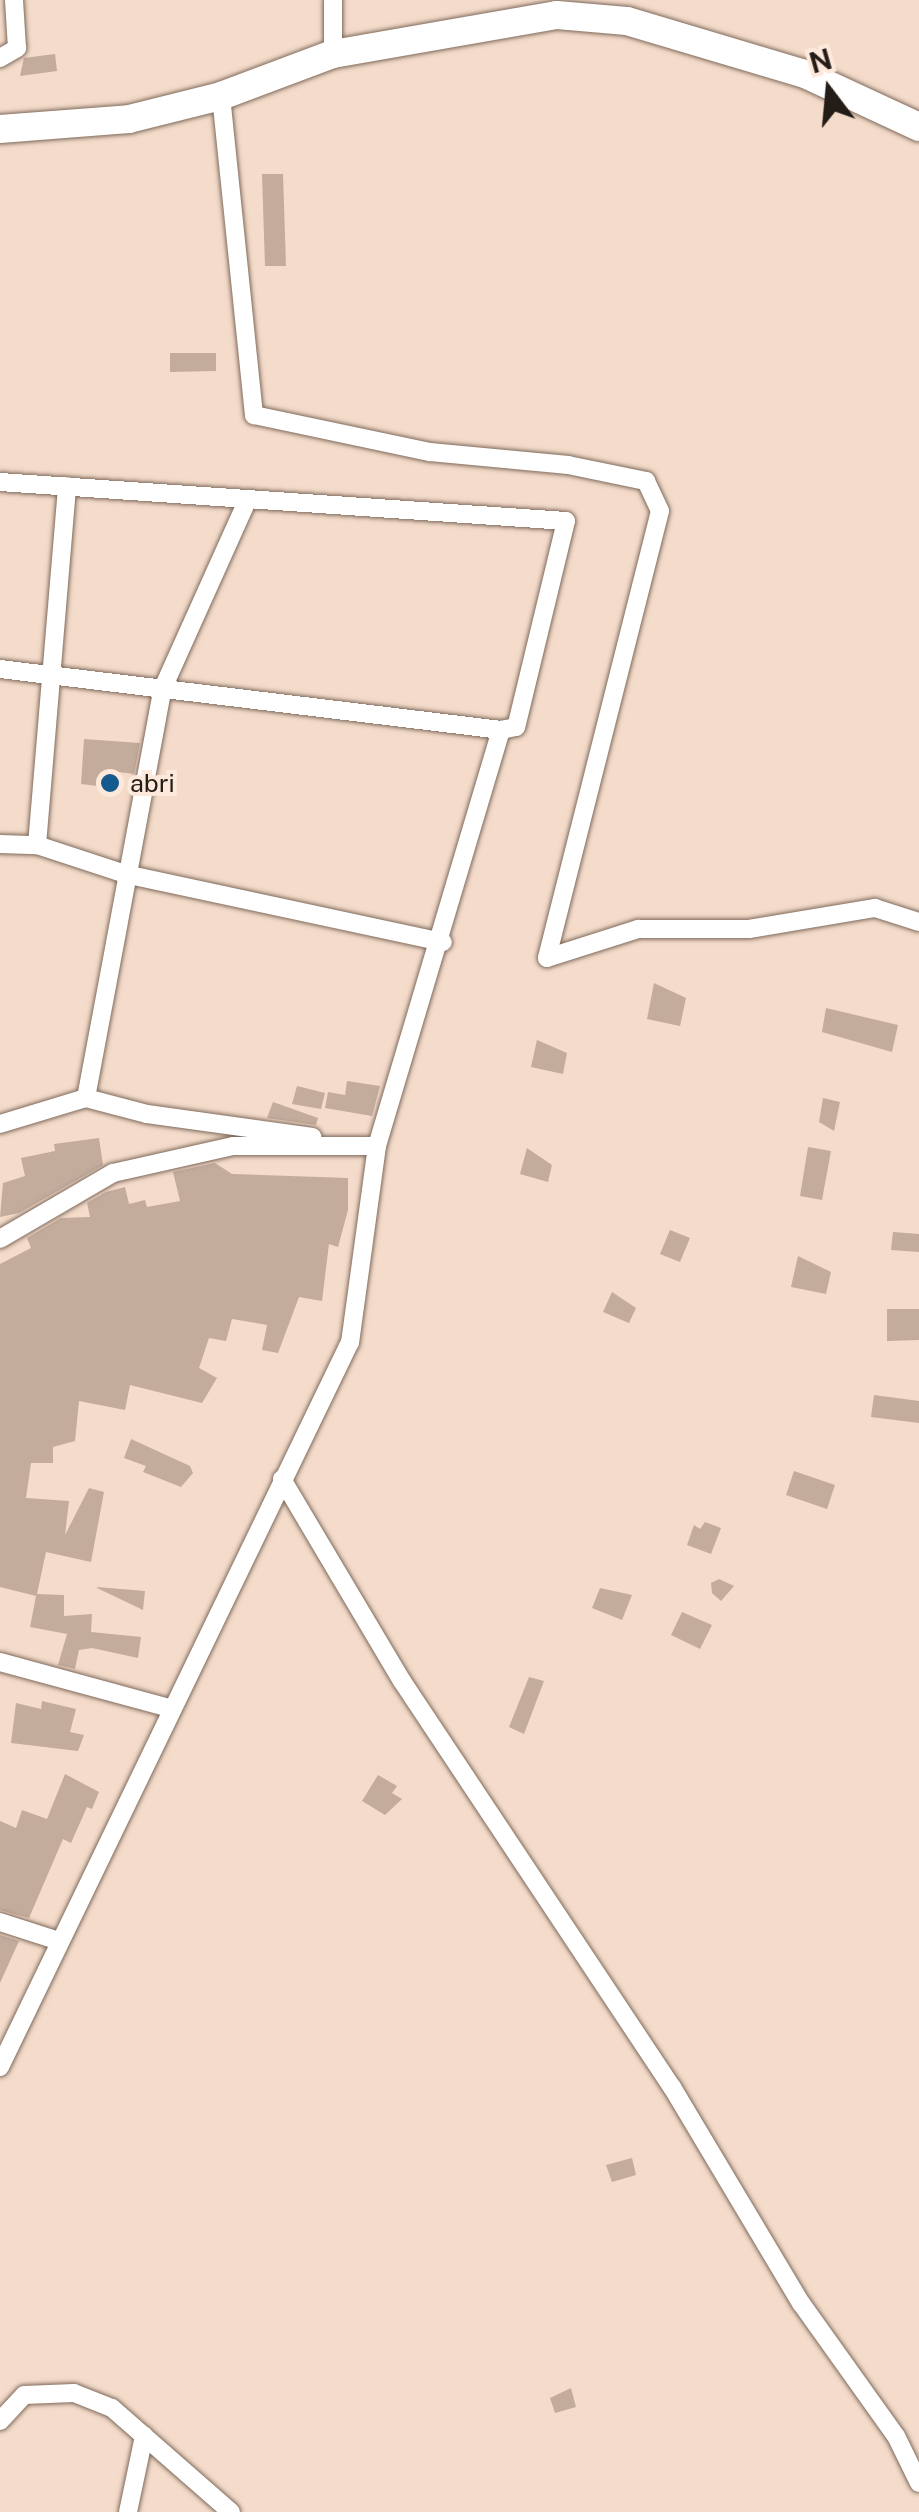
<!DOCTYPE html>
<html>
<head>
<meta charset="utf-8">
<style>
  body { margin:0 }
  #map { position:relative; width:919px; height:2512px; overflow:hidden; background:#f4dbca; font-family:"Public Sans",sans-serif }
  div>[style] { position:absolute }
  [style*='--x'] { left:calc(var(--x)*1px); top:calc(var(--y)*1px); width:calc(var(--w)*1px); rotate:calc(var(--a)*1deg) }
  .building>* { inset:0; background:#c3ac9c }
  .roads { filter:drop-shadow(0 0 2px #7f6a5b) drop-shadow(0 0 2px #7f6a5b) }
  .street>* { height:18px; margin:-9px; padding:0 9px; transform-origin:9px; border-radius:9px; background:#fff }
  .primary>* { height:28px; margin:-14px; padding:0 14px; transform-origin:14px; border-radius:14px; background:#fff }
  .dots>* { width:28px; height:28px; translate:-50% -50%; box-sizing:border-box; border:5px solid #fde9dc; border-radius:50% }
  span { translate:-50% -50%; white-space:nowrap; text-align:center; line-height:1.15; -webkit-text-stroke:8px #fde9dc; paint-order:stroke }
  .poi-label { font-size:25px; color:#241c16 }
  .left { translate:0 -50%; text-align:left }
  .north { position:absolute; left:779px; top:40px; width:100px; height:100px; -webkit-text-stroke:8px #fde9dc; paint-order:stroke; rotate:344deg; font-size:28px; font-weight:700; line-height:40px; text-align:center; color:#241c16 }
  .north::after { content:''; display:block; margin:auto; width:35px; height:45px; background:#241c16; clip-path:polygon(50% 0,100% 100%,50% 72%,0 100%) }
</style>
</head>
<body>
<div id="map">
  <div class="building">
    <i style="clip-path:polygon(55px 54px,57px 71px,20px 76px,24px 58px)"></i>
    <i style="clip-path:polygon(262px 174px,283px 174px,286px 266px,265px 266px)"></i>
    <i style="clip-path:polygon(170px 353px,216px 353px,216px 371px,170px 372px)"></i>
    <i style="clip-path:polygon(84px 739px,140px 743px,134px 774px,118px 772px,116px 788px,81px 784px)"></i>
    <i style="clip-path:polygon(654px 983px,686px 998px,680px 1026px,647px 1019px)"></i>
    <i style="clip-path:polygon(826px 1008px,898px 1025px,892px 1052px,822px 1032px)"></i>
    <i style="clip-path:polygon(537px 1040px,567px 1053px,563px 1074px,531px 1067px)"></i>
    <i style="clip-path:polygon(347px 1081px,380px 1086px,372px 1116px,325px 1108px,328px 1092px,345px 1095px)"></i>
    <i style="clip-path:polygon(297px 1086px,325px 1093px,321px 1109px,292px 1104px)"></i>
    <i style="clip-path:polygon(823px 1098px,840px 1102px,834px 1131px,819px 1122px)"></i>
    <i style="clip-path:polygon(273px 1102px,318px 1118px,316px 1125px,267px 1118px)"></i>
    <i style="clip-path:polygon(99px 1138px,103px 1165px,19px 1213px,0 1217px,3px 1183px,25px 1176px,21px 1158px,55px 1151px,54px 1144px)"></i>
    <i style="clip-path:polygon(808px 1147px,831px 1151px,822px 1200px,800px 1196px)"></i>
    <i style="clip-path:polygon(527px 1148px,552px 1165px,548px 1182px,520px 1174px)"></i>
    <i style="clip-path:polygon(215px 1163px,232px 1174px,348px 1178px,348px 1210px,338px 1247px,329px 1244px,322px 1301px,299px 1297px,278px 1353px,262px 1350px,267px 1325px,232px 1319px,226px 1341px,209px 1338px,199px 1368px,217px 1378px,202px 1403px,130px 1385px,125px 1410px,79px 1401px,75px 1441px,53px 1447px,53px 1463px,31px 1463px,26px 1498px,69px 1501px,65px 1535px,89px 1488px,104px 1492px,91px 1562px,46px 1552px,37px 1594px,64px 1595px,64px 1616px,92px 1614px,91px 1632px,141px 1637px,138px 1658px,92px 1648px,79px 1650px,75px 1669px,58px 1665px,67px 1634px,30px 1627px,36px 1596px,0 1587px,0 1264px,31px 1248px,27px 1238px,61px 1218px,90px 1217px,87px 1203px,106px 1192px,125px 1187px,129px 1204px,145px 1200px,147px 1207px,180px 1201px,173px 1172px)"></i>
    <i style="clip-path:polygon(670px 1230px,690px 1238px,680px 1262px,660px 1254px)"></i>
    <i style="clip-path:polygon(893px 1232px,919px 1234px,919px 1252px,891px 1250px)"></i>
    <i style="clip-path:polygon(798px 1256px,831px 1272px,826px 1294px,791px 1287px)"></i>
    <i style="clip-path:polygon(612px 1292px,636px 1308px,629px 1323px,603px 1312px)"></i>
    <i style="clip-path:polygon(887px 1309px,919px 1309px,919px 1340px,887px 1341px)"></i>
    <i style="clip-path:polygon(874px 1395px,919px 1401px,919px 1423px,871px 1417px)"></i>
    <i style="clip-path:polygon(131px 1439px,190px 1466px,193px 1473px,181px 1487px,143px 1472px,146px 1466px,124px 1458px)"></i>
    <i style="clip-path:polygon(794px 1471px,835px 1485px,827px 1509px,786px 1495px)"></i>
    <i style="clip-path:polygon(705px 1522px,721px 1528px,711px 1554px,687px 1545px,694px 1525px,700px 1529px)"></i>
    <i style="clip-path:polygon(719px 1579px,734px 1586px,721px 1601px,712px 1593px,711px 1583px)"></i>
    <i style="clip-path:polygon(97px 1587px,145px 1591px,143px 1610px,97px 1588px)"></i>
    <i style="clip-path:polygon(600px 1588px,632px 1595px,622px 1620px,592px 1608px)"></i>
    <i style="clip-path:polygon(682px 1612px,712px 1625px,700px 1649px,671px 1635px)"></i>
    <i style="clip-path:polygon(529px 1677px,544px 1681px,524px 1734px,509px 1727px)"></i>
    <i style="clip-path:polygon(42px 1701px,76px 1709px,70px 1732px,84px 1735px,78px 1751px,11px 1743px,16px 1703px,41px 1709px)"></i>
    <i style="clip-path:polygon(65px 1774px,99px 1792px,92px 1809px,87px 1807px,71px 1843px,63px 1839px,29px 1918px,0 1910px,0 1821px,16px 1828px,22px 1810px,47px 1819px)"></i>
    <i style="clip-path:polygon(378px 1775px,397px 1786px,392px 1793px,402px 1799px,385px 1815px,362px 1801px)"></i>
    <i style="clip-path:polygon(0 1935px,19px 1941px,0 1983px)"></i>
    <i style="clip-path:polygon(632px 2158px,636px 2175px,612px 2182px,606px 2165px)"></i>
    <i style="clip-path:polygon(571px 2388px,576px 2407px,555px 2413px,550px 2398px)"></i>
  </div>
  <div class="roads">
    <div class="street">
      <i style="--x:333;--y:54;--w:54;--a:-90"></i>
      <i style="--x:0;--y:58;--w:20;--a:-30"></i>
      <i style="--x:17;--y:48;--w:48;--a:-93.6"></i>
      <i style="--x:221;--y:96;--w:321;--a:84.1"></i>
      <i style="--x:254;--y:415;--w:180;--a:11.9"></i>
      <i style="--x:430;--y:452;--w:139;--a:5.4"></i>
      <i style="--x:568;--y:465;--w:80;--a:11.6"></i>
      <i style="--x:646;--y:481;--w:33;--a:65"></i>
      <i style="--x:660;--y:511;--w:461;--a:104.2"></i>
      <i style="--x:547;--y:958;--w:96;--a:-17.7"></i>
      <i style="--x:638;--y:929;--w:111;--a:0"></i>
      <i style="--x:749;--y:929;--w:128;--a:-9.5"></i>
      <i style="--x:875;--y:908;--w:46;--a:17.7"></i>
      <i style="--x:0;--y:482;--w:567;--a:3.94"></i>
      <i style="--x:566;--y:521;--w:212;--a:103.6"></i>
      <i style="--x:516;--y:727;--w:15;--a:169"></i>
      <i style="--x:501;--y:730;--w:434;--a:106.6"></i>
      <i style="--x:377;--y:1146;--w:198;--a:97.8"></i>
      <i style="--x:350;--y:1342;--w:805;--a:115.77"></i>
      <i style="--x:0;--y:669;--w:505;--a:6.94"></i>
      <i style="--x:0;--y:844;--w:37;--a:2"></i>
      <i style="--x:37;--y:845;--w:93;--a:18.2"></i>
      <i style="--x:125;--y:874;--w:325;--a:12.1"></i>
      <i style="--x:37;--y:845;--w:360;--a:-85.2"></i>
      <i style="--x:86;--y:1098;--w:417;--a:-79.4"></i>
      <i style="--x:163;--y:688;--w:207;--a:-65.8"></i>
      <i style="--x:0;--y:1124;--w:90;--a:-16.8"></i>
      <i style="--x:86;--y:1098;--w:63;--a:14.7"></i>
      <i style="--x:147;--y:1114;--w:167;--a:7.9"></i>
      <i style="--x:0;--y:1239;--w:131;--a:-30.3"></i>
      <i style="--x:113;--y:1173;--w:123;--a:-12.7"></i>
      <i style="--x:233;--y:1146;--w:144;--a:0"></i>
      <i style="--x:282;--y:1479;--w:235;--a:59.3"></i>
      <i style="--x:402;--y:1681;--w:488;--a:56.4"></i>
      <i style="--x:672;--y:2087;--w:252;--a:59.2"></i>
      <i style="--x:801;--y:2303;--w:163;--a:54.5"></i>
      <i style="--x:896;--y:2436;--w:52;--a:63.9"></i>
      <i style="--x:0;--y:1662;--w:175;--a:15.2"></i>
      <i style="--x:0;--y:1922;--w:62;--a:17.9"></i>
      <i style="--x:0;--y:2421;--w:35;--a:-47"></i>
      <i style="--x:24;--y:2395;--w:50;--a:-2.3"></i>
      <i style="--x:74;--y:2393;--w:41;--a:21.5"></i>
      <i style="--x:112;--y:2408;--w:158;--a:41.2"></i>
      <i style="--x:128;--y:2512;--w:78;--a:-78.1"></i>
    </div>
    <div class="primary">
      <i style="--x:0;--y:129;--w:129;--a:-4.4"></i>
      <i style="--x:129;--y:119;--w:95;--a:-14"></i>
      <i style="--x:221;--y:96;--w:120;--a:-20.6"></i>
      <i style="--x:333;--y:54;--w:227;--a:-9.9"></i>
      <i style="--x:557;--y:15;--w:70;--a:4.9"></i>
      <i style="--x:627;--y:21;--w:186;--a:16.6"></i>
      <i style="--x:805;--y:74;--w:126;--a:24.9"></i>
    </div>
  </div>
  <div class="dots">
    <i style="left:110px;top:783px;background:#155a8f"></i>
  </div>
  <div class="poi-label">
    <span class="left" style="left:130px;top:783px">abri</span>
  </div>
  <div class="north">N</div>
</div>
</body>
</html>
